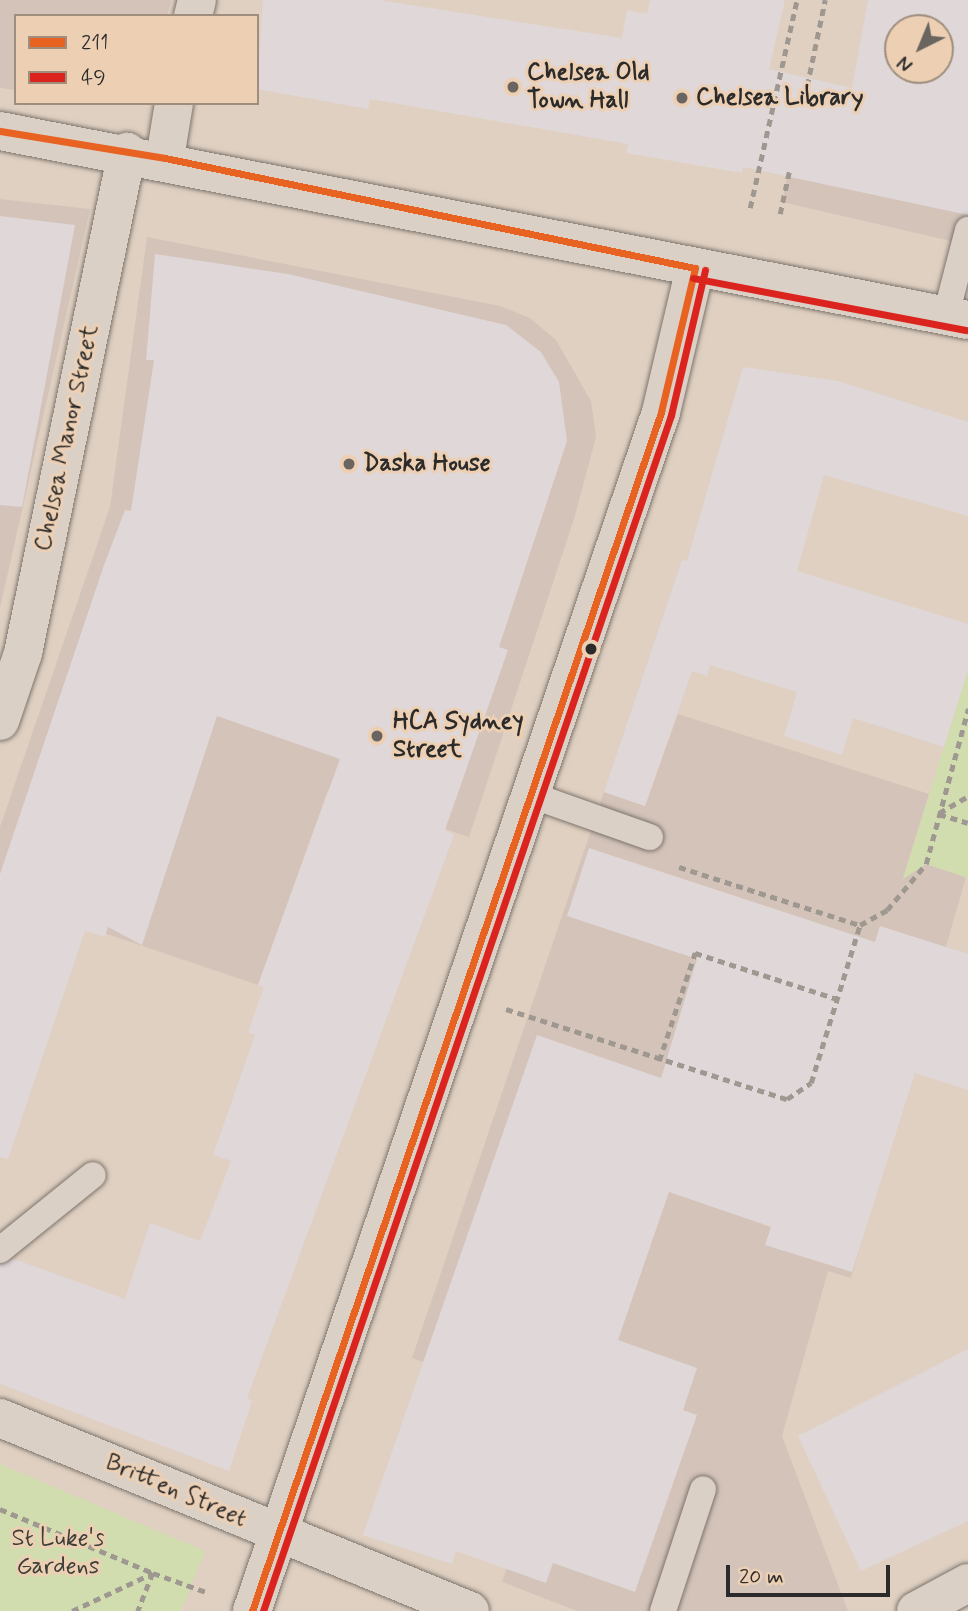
<!DOCTYPE html>
<html>
<head>
<meta charset="utf-8">
<style>
  body { margin:0 }
  #map { position:relative; width:968px; height:1611px; overflow:hidden; background:#e0d0c1; font-family:Mynerve,sans-serif }
  div>[style] { position:absolute }
  [style*='--x'] { left:calc(var(--x)*1px); top:calc(var(--y)*1px); width:calc(var(--w)*1px); rotate:calc(var(--a)*1deg) }
  .built>* { inset:0; background:#d4c3b9 }
  .green>* { inset:0; background:#d1ddaf }
  .building>* { inset:0; background:#dfd7d8 }
  .path>* { height:4.5px; margin-top:-2.25px; transform-origin:0; background:repeating-linear-gradient(90deg,#9f9891 0 7px,transparent 0 12px) }
  .roads { filter:drop-shadow(0 0 2px #7c756e) drop-shadow(0 0 2px #7c756e) }
  .lane>* { height:26px; margin:-13px; padding:0 13px; transform-origin:13px; border-radius:13px; background:#dbd0c6 }
  .street>* { height:38px; margin:-19px; padding:0 19px; transform-origin:19px; border-radius:19px; background:#dbd0c6 }
  .secondary>* { height:38px; margin:-19px; padding:0 19px; transform-origin:19px; border-radius:19px; background:#dbd0c6 }
  .primary>* { height:38px; margin:-19px; padding:0 19px; transform-origin:19px; border-radius:19px; background:#dbd0c6 }
  .bus-1>* { height:7px; margin:-3.5px; padding:0 3.5px; transform-origin:3.5px; border-radius:3.5px; background:#e86222 }
  .bus-2>* { height:7px; margin:-3.5px; padding:0 3.5px; transform-origin:3.5px; border-radius:3.5px; background:#dc241f }
  .dots>* { width:19px; height:19px; translate:-50% -50%; box-sizing:border-box; border:4px solid #edd0b4; border-radius:50% }
  span { translate:-50% -50%; white-space:nowrap; text-align:center; line-height:1.15; -webkit-text-stroke:6px #edd0b4; paint-order:stroke }
  .poi-label { font-size:24px; color:#2b2b2b; font-weight:700 }
  .left { translate:0 -50%; text-align:left }
  .street-label { font-size:24px; color:#2b2b2b }
  .park-label { font-size:24px; color:#3a3e37 }
  .legend { position:absolute; left:14px; top:14px; width:245px; height:91px; box-sizing:border-box; background:#edd0b4; border:2px solid #9f8e7d; margin:0; padding:9px 12px; list-style:none; font-size:21px; color:#2b2b2b }
  .legend li { display:flex; align-items:center; gap:14px; height:35px }
  .legend b { width:35px; border:2px solid #9f8e7d }
  .north { position:absolute; left:884px; top:14px; width:70px; height:70px; box-sizing:border-box; background:#edd0b4; border:2px solid #9f8e7d; border-radius:50%; rotate:223deg; font-size:19px; font-weight:700; line-height:28px; text-align:center; color:#2b2b2b }
  .north::after { content:''; display:block; margin:auto; width:24px; height:32px; background:#6a6560; clip-path:polygon(50% 0,100% 100%,50% 72%,0 100%) }
  .scale { position:absolute; left:726px; top:1565px; width:164px; height:32px; box-sizing:border-box; border:4px solid #2b2b2b; border-top:0; padding-left:9px; font-size:21px; line-height:24px; white-space:nowrap; color:#2b2b2b; -webkit-text-stroke:5px #edd0b4; paint-order:stroke }
</style>
</head>
<body>
<div id="map">
  <div class="built">
    <i style="clip-path:polygon(0 0,171px 0,167px 16px,16px 16px,16px 90px,0 88px)"></i>
    <i style="clip-path:polygon(808px 80px,968px 119px,968px 245px,782px 202px)"></i>
    <i style="clip-path:polygon(0 199px,90px 209px,0 608px)"></i>
    <i style="clip-path:polygon(147px 237px,500px 306px,530px 318px,556px 340px,591px 401px,596px 437px,574px 519px,469px 837px,328px 790px,258px 985px,0 898px,0 827px,110px 507px)"></i>
    <i style="clip-path:polygon(678px 714px,929px 794px,903px 878px,926px 864px,966px 877px,851px 1278px,828px 1271px,782px 1436px,848px 1611px,577px 1611px,502px 1582px,533px 1494px,424px 1362px,412px 1358px,604px 792px,645px 806px)"></i>
  </div>
  <div class="green">
    <i style="clip-path:polygon(968px 670px,968px 878px,926px 864px,903px 879px)"></i>
    <i style="clip-path:polygon(0 1464px,205px 1551px,181px 1611px,0 1611px)"></i>
  </div>
  <div class="building">
    <i style="clip-path:polygon(evenodd,263px 0,379px 0,622px 38px,627px 10px,647px 14px,650px 0,785px 0,769px 69px,852px 88px,868px 0,968px 0,968px 215px,743px 167px,742px 173px,626px 153px,628px 144px,370px 99px,368px 109px,257px 89px,263px 0,898px 28px,940px 28px,940px 70px,898px 70px,898px 28px)"></i>
    <i style="clip-path:polygon(0 216px,75px 225px,22px 507px,0 505px)"></i>
    <i style="clip-path:polygon(155px 254px,288px 274px,506px 325px,541px 352px,559px 382px,567px 441px,499px 647px,508px 650px,445px 830px,454px 835px,247px 1398px,252px 1401px,229px 1471px,0 1384px,0 1265px,14px 1259px,125px 1299px,150px 1223px,200px 1241px,231px 1161px,213px 1155px,255px 1035px,248px 1032px,264px 987px,258px 985px,340px 759px,217px 716px,142px 945px,108px 927px,105px 937px,85px 931px,8px 1159px,0 1157px,0 874px,104px 565px,125px 510px,131px 511px,154px 360px,146px 360px)"></i>
    <i style="clip-path:polygon(743px 367px,838px 381px,968px 422px,968px 516px,824px 475px,797px 571px,968px 624px,968px 670px,944px 747px,853px 718px,842px 755px,784px 736px,797px 692px,710px 665px,707px 676px,692px 671px,645px 806px,604px 792px,682px 560px,687px 561px)"></i>
    <i style="clip-path:polygon(589px 848px,875px 942px,880px 926px,968px 954px,968px 1090px,915px 1073px,852px 1272px,765px 1245px,771px 1227px,669px 1192px,618px 1340px,697px 1368px,683px 1410px,697px 1415px,635px 1592px,553px 1563px,546px 1583px,456px 1551px,452px 1564px,363px 1535px,537px 1035px,661px 1078px,697px 959px,567px 916px)"></i>
    <i style="clip-path:polygon(968px 1349px,968px 1521px,861px 1571px,798px 1436px)"></i>
  </div>
  <div class="path">
    <i style="--x:807;--y:86;--w:88;--a:-78.2"></i>
    <i style="--x:750;--y:208;--w:213;--a:-77.3"></i>
    <i style="--x:780;--y:214;--w:43;--a:-77.9"></i>
    <i style="--x:939;--y:813;--w:34;--a:-30"></i>
    <i style="--x:939;--y:814;--w:30;--a:17"></i>
    <i style="--x:679;--y:867;--w:190;--a:17.8"></i>
    <i style="--x:860;--y:925;--w:31;--a:-29"></i>
    <i style="--x:887;--y:910;--w:60;--a:-49.7"></i>
    <i style="--x:926;--y:864;--w:161;--a:-74.8"></i>
    <i style="--x:506;--y:1009;--w:295;--a:17.8"></i>
    <i style="--x:787;--y:1099;--w:29;--a:-34"></i>
    <i style="--x:811;--y:1083;--w:165;--a:-72.8"></i>
    <i style="--x:659;--y:1061;--w:114;--a:-71.6"></i>
    <i style="--x:695;--y:953;--w:149;--a:17.9"></i>
    <i style="--x:0;--y:1509;--w:166;--a:22.7"></i>
    <i style="--x:153;--y:1573;--w:41;--a:111.5"></i>
    <i style="--x:72;--y:1611;--w:89;--a:-25.1"></i>
    <i style="--x:153;--y:1573;--w:59;--a:19.7"></i>
  </div>
  <div class="roads">
    <div class="lane">
      <i style="--x:946;--y:315;--w:88;--a:-75.5"></i>
      <i style="--x:534;--y:796;--w:123;--a:19.5"></i>
      <i style="--x:0;--y:1250;--w:119;--a:-38.9"></i>
      <i style="--x:663;--y:1611;--w:128;--a:-71.8"></i>
    </div>
    <div class="street">
      <i style="--x:193;--y:16;--w:16;--a:-76"></i>
      <i style="--x:165;--y:158;--w:56;--a:-80.7"></i>
      <i style="--x:0;--y:721;--w:72;--a:-71.3"></i>
      <i style="--x:23;--y:653;--w:512;--a:-78.27"></i>
      <i style="--x:0;--y:1418;--w:508;--a:22.32"></i>
      <i style="--x:916;--y:1611;--w:59;--a:-28.3"></i>
    </div>
    <div class="secondary">
      <i style="--x:252;--y:1611;--w:1267;--a:-71.16"></i>
      <i style="--x:661;--y:412;--w:148;--a:-76.7"></i>
    </div>
    <div class="primary">
      <i style="--x:0;--y:131;--w:986;--a:11.05"></i>
    </div>
  </div>
  <div class="bus-1">
    <i style="--x:0;--y:131;--w:167;--a:9.3"></i>
    <i style="--x:165;--y:158;--w:541;--a:11.73"></i>
    <i style="--x:252;--y:1611;--w:1267;--a:-71.16"></i>
    <i style="--x:661;--y:412;--w:148;--a:-76.7"></i>
  </div>
  <div class="bus-2">
    <i style="--x:693;--y:278;--w:278;--a:10.8"></i>
    <i style="--x:263;--y:1611;--w:1264;--a:-71.16"></i>
    <i style="--x:671;--y:415;--w:149;--a:-76.8"></i>
  </div>
  <div class="dots">
    <i style="left:513px;top:87px;background:#6a6560"></i>
    <i style="left:682px;top:98px;background:#6a6560"></i>
    <i style="left:349px;top:464px;background:#6a6560"></i>
    <i style="left:591px;top:649px;background:#2b2b2b"></i>
    <i style="left:377px;top:736px;background:#6a6560"></i>
  </div>
  <div class="poi-label">
    <span class="left" style="left:527px;top:87px">Chelsea Old<br>Town Hall</span>
    <span class="left" style="left:696px;top:98px">Chelsea Library</span>
    <span class="left" style="left:363px;top:464px">Daska House</span>
    <span class="left" style="left:393px;top:736px">HCA Sydney<br>Street</span>
  </div>
  <div class="street-label">
    <span style="left:67px;top:438px;rotate:-78deg">Chelsea Manor Street</span>
    <span style="left:176px;top:1491px;rotate:23deg">Britten Street</span>
  </div>
  <div class="park-label">
    <span style="left:58px;top:1553px">St Luke's<br>Gardens</span>
  </div>
  <ul class="legend">
  <li><b style="height:9px;background:#e86222"></b>211</li>
  <li><b style="height:9px;background:#dc241f"></b>49</li>
  </ul>
  <div class="north">N</div>
  <div class="scale">20 m</div>
</div>
</body>
</html>
